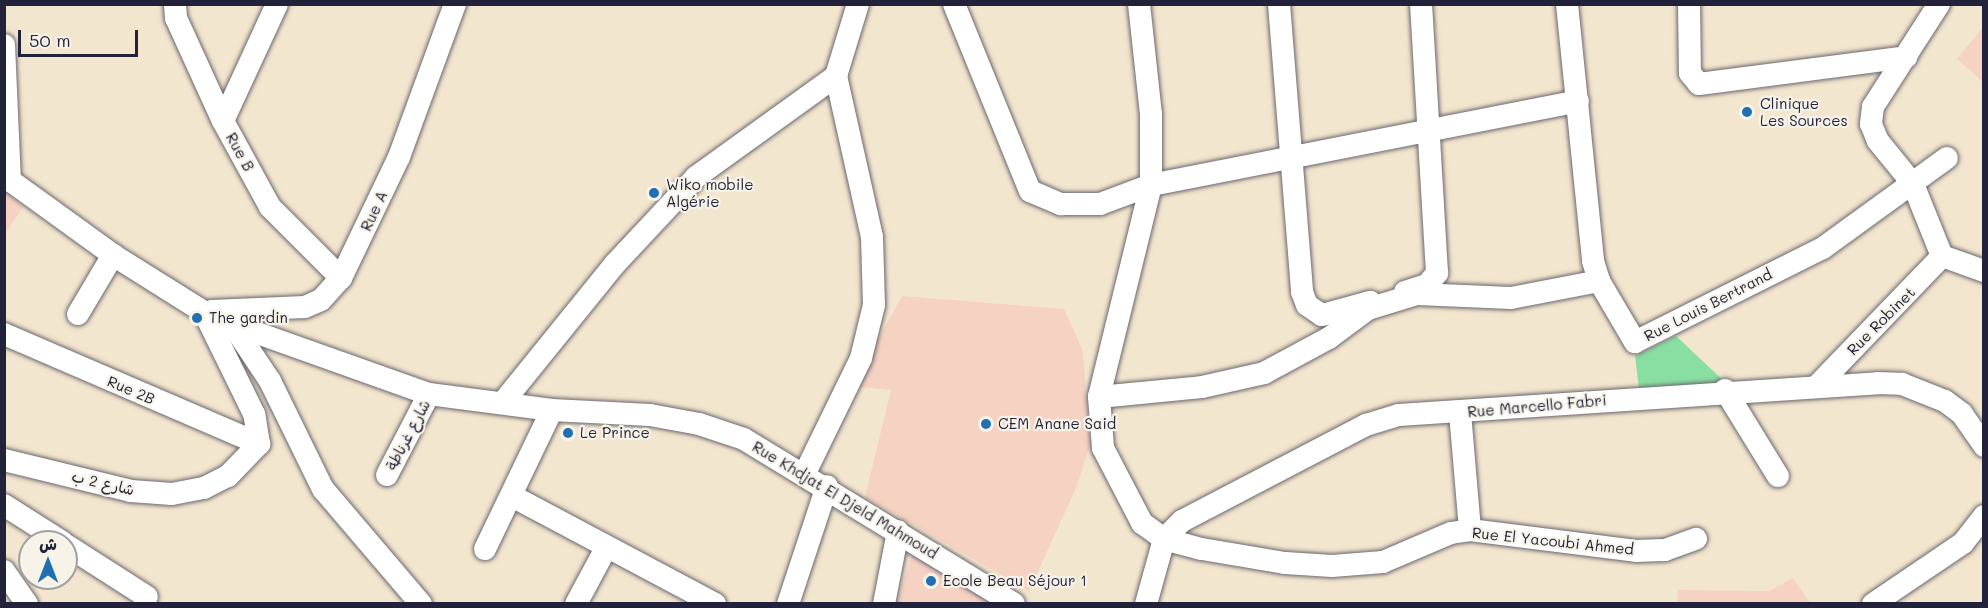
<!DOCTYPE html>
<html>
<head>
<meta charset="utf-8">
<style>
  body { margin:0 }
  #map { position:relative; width:1988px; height:608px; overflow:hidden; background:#f3e6ce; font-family:Mali,"Playpen Sans Arabic",sans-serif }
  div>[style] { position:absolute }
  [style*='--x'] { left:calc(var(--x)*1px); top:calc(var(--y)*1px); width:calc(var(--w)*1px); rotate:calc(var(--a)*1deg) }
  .built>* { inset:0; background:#f6d2c3 }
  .green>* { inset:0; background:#89dfa2 }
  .roads { filter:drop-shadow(0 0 2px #6b676e) drop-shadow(0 0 2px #6b676e) }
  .minor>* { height:22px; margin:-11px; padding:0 11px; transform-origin:11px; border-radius:11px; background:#fff }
  .dots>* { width:16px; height:16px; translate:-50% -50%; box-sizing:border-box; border:3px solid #f7f3e8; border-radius:50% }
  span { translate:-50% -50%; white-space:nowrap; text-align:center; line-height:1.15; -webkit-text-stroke:4.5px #f7f3e8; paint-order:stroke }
  .poi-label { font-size:15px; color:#22223b }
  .left { translate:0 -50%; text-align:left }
  .street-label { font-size:15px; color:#22223b }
  .frame { position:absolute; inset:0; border:6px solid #22223b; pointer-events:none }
  .north { position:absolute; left:18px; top:530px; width:60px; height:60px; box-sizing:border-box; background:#f7f3e8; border:2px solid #a29fa3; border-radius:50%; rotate:0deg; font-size:16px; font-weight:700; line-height:24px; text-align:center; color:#22223b }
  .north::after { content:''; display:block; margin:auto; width:21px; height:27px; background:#1f6fb2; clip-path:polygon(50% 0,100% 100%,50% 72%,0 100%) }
  .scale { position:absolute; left:18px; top:30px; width:120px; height:27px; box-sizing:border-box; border:3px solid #22223b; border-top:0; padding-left:8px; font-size:18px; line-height:21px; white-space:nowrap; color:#22223b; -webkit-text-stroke:4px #f7f3e8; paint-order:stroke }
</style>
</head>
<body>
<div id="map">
  <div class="built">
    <i style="clip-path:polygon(1983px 27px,1983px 82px,1957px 59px)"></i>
    <i style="clip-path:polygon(5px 192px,23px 207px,5px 234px)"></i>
    <i style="clip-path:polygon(902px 296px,1064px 309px,1083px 351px,1090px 444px,1077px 486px,1029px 591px,865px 497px,891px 390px,853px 386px)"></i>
    <i style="clip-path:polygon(912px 555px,995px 604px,896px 604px)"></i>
    <i style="clip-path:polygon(1793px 578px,1810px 603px,1677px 603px,1678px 590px,1769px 591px)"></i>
  </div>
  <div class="green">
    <i style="clip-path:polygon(1676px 336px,1726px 383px,1639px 389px,1635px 356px)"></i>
  </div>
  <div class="roads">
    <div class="minor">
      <i style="--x:175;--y:4;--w:14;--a:86"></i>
      <i style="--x:176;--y:18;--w:113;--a:65.5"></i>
      <i style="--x:223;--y:121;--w:98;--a:61.3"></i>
      <i style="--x:270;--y:207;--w:100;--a:45"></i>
      <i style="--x:954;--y:4;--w:202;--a:67.9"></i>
      <i style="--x:1030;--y:191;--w:34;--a:23"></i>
      <i style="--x:1061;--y:204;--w:39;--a:0"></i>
      <i style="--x:1100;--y:204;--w:54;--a:-20.4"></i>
      <i style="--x:1151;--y:185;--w:435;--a:-11.1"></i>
      <i style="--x:1139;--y:4;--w:111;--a:83.8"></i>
      <i style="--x:1151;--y:114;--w:71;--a:90"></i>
      <i style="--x:1151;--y:185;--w:218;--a:103.8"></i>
      <i style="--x:1099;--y:397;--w:51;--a:85.5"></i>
      <i style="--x:1103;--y:448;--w:85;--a:62.5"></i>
      <i style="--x:1142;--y:523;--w:27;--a:36"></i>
      <i style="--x:1164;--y:539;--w:39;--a:15"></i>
      <i style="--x:1202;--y:549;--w:84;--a:9.6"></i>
      <i style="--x:1285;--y:563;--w:47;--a:3.7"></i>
      <i style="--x:1332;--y:566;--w:51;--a:-4.5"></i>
      <i style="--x:1383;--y:562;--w:74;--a:-23.1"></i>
      <i style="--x:1451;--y:533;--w:19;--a:-9"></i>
      <i style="--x:1470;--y:530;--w:167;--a:7.2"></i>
      <i style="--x:1636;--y:551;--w:29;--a:-2"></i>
      <i style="--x:1665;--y:550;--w:33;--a:-20"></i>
      <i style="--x:1279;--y:4;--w:289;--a:85.4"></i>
      <i style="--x:1302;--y:292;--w:14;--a:69"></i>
      <i style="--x:1307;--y:305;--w:18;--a:34"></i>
      <i style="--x:1322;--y:315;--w:50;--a:-15.2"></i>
      <i style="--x:1567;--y:4;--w:258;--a:84.2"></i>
      <i style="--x:1593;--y:261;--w:21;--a:73"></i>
      <i style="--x:1689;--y:4;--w:69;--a:89.2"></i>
      <i style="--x:1690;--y:73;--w:14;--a:51"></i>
      <i style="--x:1699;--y:84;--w:209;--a:-7.4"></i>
      <i style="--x:1939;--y:4;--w:122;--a:122.7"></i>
      <i style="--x:1873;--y:107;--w:17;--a:97"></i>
      <i style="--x:1871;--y:124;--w:18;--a:68"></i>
      <i style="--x:1878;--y:141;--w:55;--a:50.9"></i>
      <i style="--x:1913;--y:184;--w:78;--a:68.1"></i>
      <i style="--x:4;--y:45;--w:136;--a:87.5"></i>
      <i style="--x:223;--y:121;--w:129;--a:-65.2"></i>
      <i style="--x:4;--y:176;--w:135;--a:35.9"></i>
      <i style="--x:113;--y:255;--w:107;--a:32.1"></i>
      <i style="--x:204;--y:312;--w:30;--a:23"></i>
      <i style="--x:232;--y:324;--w:209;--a:19.6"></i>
      <i style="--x:429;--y:394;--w:124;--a:7.4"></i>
      <i style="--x:552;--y:410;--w:98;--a:2.9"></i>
      <i style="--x:650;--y:415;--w:50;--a:10.4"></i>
      <i style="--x:699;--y:424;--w:47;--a:18.4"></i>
      <i style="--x:744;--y:439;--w:316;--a:31.4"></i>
      <i style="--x:1942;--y:256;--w:45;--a:19.7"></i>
      <i style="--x:1405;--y:292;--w:23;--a:-18"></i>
      <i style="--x:1427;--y:285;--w:16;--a:-50"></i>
      <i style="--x:1437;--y:273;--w:269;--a:-93.4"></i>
      <i style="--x:212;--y:311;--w:93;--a:-2.5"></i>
      <i style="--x:305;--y:307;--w:17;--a:-24"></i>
      <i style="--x:321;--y:300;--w:30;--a:-48"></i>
      <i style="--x:341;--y:278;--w:134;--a:-64.4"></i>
      <i style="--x:399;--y:157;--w:163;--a:-69.9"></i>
      <i style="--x:78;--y:314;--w:69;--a:-59.3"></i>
      <i style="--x:232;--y:324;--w:69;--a:56.3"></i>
      <i style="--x:270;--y:381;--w:120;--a:63.9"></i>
      <i style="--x:323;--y:489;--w:151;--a:49.6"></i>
      <i style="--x:4;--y:334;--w:278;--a:23.3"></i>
      <i style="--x:1818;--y:385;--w:179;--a:-46.1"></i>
      <i style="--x:1725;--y:390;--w:101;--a:58.4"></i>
      <i style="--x:1099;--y:397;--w:103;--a:-5.5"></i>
      <i style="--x:1202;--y:387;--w:64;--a:-12.7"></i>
      <i style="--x:1264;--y:373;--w:74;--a:-28.3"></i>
      <i style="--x:1329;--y:338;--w:49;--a:-36.6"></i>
      <i style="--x:1368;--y:309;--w:51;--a:-17"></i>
      <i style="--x:1417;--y:294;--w:94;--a:2.4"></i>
      <i style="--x:1511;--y:298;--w:90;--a:-10.9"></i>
      <i style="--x:1599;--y:281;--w:71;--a:59.5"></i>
      <i style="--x:1635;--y:342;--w:210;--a:-26.6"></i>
      <i style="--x:1823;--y:248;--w:153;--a:-36"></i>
      <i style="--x:504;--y:401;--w:176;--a:-51"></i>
      <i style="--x:615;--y:264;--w:119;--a:-47"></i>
      <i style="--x:696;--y:177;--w:173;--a:-35.8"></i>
      <i style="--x:1460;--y:413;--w:117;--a:85.1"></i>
      <i style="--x:4;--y:460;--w:131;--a:13.7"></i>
      <i style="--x:131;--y:491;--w:41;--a:4.2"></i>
      <i style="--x:172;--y:494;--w:33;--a:-11"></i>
      <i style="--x:204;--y:488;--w:27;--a:-27"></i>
      <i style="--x:228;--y:476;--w:45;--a:-45.9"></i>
      <i style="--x:259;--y:444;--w:30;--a:-99"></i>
      <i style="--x:254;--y:414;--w:114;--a:-116.1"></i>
      <i style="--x:805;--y:473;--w:128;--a:-64"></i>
      <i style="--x:861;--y:358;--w:55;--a:-76.2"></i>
      <i style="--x:874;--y:305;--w:68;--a:-91.7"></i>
      <i style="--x:872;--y:237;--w:165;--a:-102.6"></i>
      <i style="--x:836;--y:76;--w:75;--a:-73"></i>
      <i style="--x:387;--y:475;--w:91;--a:-62.6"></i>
      <i style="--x:512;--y:496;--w:230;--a:28"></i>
      <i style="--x:4;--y:505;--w:69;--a:32.5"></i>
      <i style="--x:66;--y:545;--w:96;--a:32.7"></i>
      <i style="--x:485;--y:549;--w:154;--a:-64.3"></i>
      <i style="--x:4;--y:571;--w:40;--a:55.1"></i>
      <i style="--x:576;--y:604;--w:64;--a:-61.8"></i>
      <i style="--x:788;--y:604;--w:124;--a:-71.7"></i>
      <i style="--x:884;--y:604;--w:74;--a:-79.1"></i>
      <i style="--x:1146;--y:604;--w:67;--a:-74.5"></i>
      <i style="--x:1164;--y:539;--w:25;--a:-45"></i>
      <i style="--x:1182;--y:521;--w:208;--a:-27.6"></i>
      <i style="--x:1366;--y:425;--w:34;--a:-17"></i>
      <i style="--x:1399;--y:415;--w:480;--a:-3.8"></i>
      <i style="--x:1878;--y:383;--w:24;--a:2"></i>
      <i style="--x:1902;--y:384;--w:46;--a:21.6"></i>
      <i style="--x:1945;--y:401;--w:21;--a:37"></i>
      <i style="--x:1962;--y:414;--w:39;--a:55"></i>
      <i style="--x:1873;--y:604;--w:109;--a:-34.1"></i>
      <i style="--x:1963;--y:543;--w:34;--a:-52"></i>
    </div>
  </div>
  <div class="dots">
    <i style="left:1747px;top:112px;background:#1f6fb2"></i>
    <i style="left:654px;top:193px;background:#1f6fb2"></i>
    <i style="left:197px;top:318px;background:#1f6fb2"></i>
    <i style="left:986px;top:424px;background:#1f6fb2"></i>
    <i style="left:568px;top:433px;background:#1f6fb2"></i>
    <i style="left:931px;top:581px;background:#1f6fb2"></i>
  </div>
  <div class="poi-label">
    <span class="left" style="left:1760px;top:112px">Clinique<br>Les Sources</span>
    <span class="left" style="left:666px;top:193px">Wiko mobile<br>Algérie</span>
    <span class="left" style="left:209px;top:318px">The gardin</span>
    <span class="left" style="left:998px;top:424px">CEM Anane Said</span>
    <span class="left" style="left:580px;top:433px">Le Prince</span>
    <span class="left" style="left:943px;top:581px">Ecole Beau Séjour 1</span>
  </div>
  <div class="street-label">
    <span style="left:240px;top:152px;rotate:61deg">Rue B</span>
    <span style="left:374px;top:211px;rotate:-65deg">Rue A</span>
    <span style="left:1708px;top:305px;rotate:-27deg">Rue Louis Bertrand</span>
    <span style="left:1881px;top:321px;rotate:-45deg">Rue Robinet</span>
    <span style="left:131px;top:390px;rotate:23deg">Rue 2B</span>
    <span style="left:1537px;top:406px;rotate:-5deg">Rue Marcello Fabri</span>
    <span style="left:408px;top:435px;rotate:-62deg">شارع غرناطة</span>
    <span style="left:103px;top:483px;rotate:13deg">شارع 2 ب</span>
    <span style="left:845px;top:500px;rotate:31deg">Rue Khdjat El Djeld Mahmoud</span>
    <span style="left:1553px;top:541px;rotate:6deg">Rue El Yacoubi Ahmed</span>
  </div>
  <div class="frame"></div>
  <div class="north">ش</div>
  <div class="scale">50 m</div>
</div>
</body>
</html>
